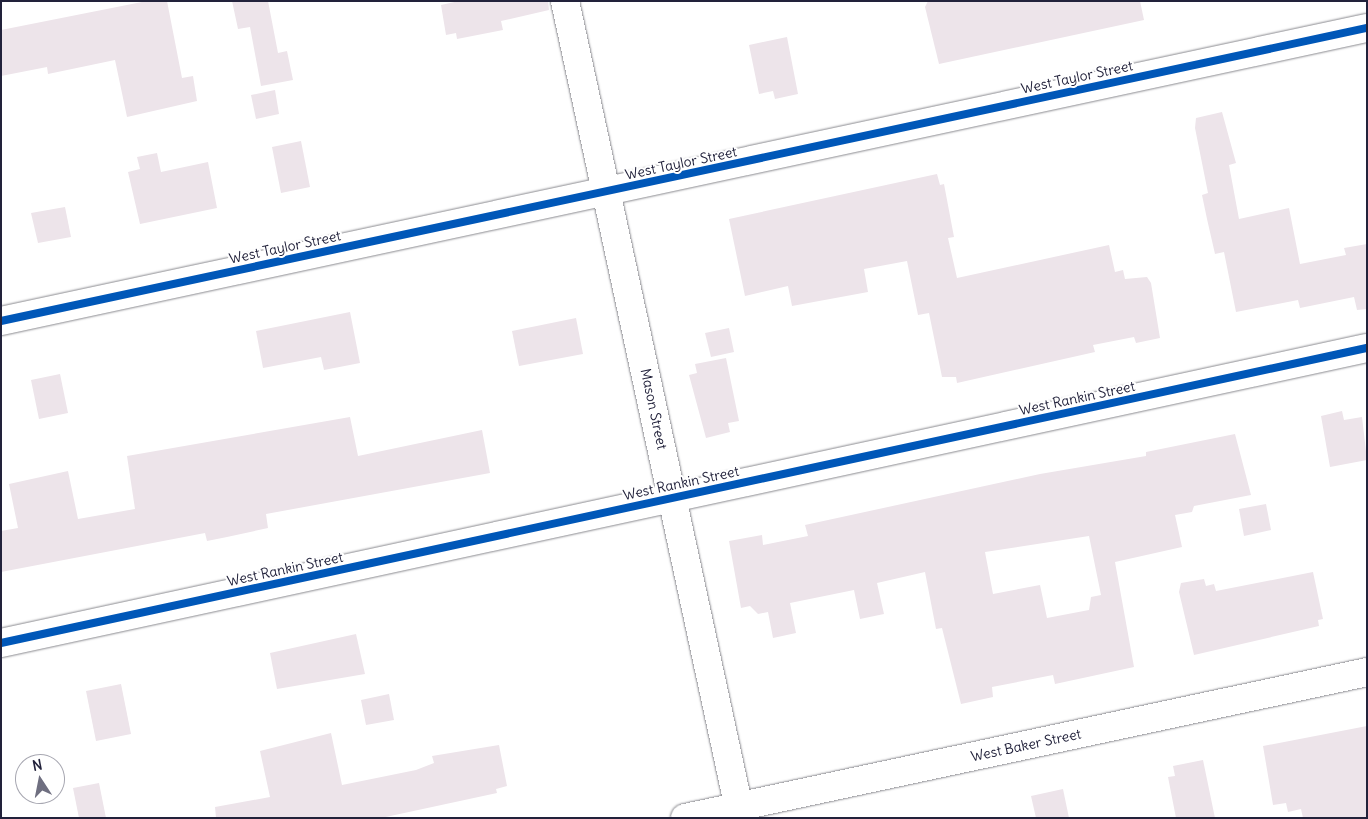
<!DOCTYPE html>
<html>
<head>
<meta charset="utf-8">
<style>
  body { margin:0 }
  #map { position:relative; width:1368px; height:819px; overflow:hidden; background:#fff; font-family:Delius,sans-serif }
  div>[style] { position:absolute }
  [style*='--x'] { left:calc(var(--x)*1px); top:calc(var(--y)*1px); width:calc(var(--w)*1px); rotate:calc(var(--a)*1deg) }
  .building>* { inset:0; background:#ede4ea }
  .roads { filter:drop-shadow(0 0 1px #8a8a8f) drop-shadow(0 0 1px #8a8a8f) }
  .street>* { height:28px; margin:-14px; padding:0 14px; transform-origin:14px; border-radius:14px; background:#fff }
  .cycleway>* { height:8px; margin:-4px; padding:0 4px; transform-origin:4px; border-radius:4px; background:#0057b8 }
  span { translate:-50% -50%; white-space:nowrap; text-align:center; line-height:1.15; -webkit-text-stroke:4px #fff; paint-order:stroke }
  .street-label { font-size:14px; color:#22223b }
  .frame { position:absolute; inset:0; border:2px solid #22223b; pointer-events:none }
  .north { position:absolute; left:15px; top:754px; width:50px; height:50px; box-sizing:border-box; background:#fff; border:1px solid #a7a7b1; border-radius:50%; rotate:349deg; font-size:14px; font-weight:700; line-height:20px; text-align:center; color:#22223b }
  .north::after { content:''; display:block; margin:auto; width:18px; height:22px; background:#6f6f80; clip-path:polygon(50% 0,100% 100%,50% 72%,0 100%) }
</style>
</head>
<body>
<div id="map">
  <div class="building">
    <i style="clip-path:polygon(147px 1px,167px 1px,182px 78px,193px 76px,197px 101px,127px 117px,115px 60px,48px 74px,47px 67px,1px 76px,1px 30px)"></i>
    <i style="clip-path:polygon(232px 1px,268px 1px,278px 53px,287px 51px,293px 80px,261px 86px,250px 27px,238px 29px)"></i>
    <i style="clip-path:polygon(459px 1px,548px 1px,549px 10px,501px 21px,503px 30px,457px 39px,456px 33px,446px 35px,441px 5px)"></i>
    <i style="clip-path:polygon(928px 1px,1140px 1px,1144px 20px,939px 64px,925px 7px)"></i>
    <i style="clip-path:polygon(787px 37px,798px 94px,775px 99px,773px 91px,759px 94px,749px 45px)"></i>
    <i style="clip-path:polygon(275px 90px,279px 114px,256px 119px,251px 95px)"></i>
    <i style="clip-path:polygon(1222px 112px,1236px 163px,1229px 165px,1239px 219px,1289px 208px,1300px 264px,1346px 255px,1344px 248px,1367px 244px,1367px 309px,1357px 310px,1354px 297px,1300px 308px,1298px 300px,1236px 312px,1224px 252px,1215px 254px,1207px 219px,1202px 195px,1208px 193px,1195px 128px,1196px 118px)"></i>
    <i style="clip-path:polygon(301px 141px,310px 187px,281px 193px,272px 147px)"></i>
    <i style="clip-path:polygon(157px 153px,161px 172px,208px 162px,217px 208px,140px 224px,128px 172px,140px 169px,137px 157px)"></i>
    <i style="clip-path:polygon(937px 174px,940px 185px,944px 184px,954px 237px,948px 238px,957px 278px,1109px 245px,1115px 272px,1123px 270px,1125px 279px,1147px 277px,1151px 283px,1160px 338px,1136px 343px,1134px 337px,1093px 345px,1095px 352px,957px 383px,956px 377px,942px 377px,929px 313px,918px 315px,907px 261px,864px 269px,868px 292px,792px 306px,788px 286px,745px 296px,729px 219px)"></i>
    <i style="clip-path:polygon(65px 207px,71px 237px,38px 243px,31px 213px)"></i>
    <i style="clip-path:polygon(350px 312px,360px 363px,324px 370px,321px 357px,263px 368px,256px 331px)"></i>
    <i style="clip-path:polygon(576px 318px,583px 354px,519px 366px,512px 331px)"></i>
    <i style="clip-path:polygon(729px 328px,734px 352px,711px 357px,705px 333px)"></i>
    <i style="clip-path:polygon(726px 358px,739px 421px,728px 423px,730px 432px,706px 438px,689px 375px,697px 373px,695px 364px)"></i>
    <i style="clip-path:polygon(60px 374px,68px 413px,39px 419px,31px 380px)"></i>
    <i style="clip-path:polygon(1342px 411px,1344px 420px,1362px 417px,1367px 460px,1330px 467px,1321px 416px)"></i>
    <i style="clip-path:polygon(350px 417px,358px 456px,482px 430px,490px 473px,266px 514px,268px 528px,227px 537px,207px 541px,205px 533px,1px 572px,1px 531px,18px 528px,9px 484px,68px 471px,78px 519px,135px 509px,127px 456px)"></i>
    <i style="clip-path:polygon(evenodd,1235px 434px,1251px 495px,1194px 506px,1192px 512px,1175px 515px,1182px 547px,1115px 562px,1134px 667px,1055px 684px,1053px 675px,992px 687px,993px 697px,961px 704px,942px 628px,936px 629px,925px 572px,877px 583px,884px 614px,860px 619px,854px 590px,790px 603px,796px 633px,773px 638px,768px 612px,758px 614px,750px 606px,741px 608px,729px 541px,762px 535px,763px 545px,808px 536px,805px 525px,1040px 474px,1146px 456px,1146px 452px,1235px 434px,1089px 536px,1101px 595px,1091px 597px,1089px 610px,1047px 618px,1040px 585px,993px 594px,985px 552px,1089px 536px)"></i>
    <i style="clip-path:polygon(1266px 504px,1271px 530px,1244px 536px,1239px 509px)"></i>
    <i style="clip-path:polygon(1313px 572px,1323px 619px,1318px 620px,1319px 626px,1194px 655px,1179px 592px,1181px 583px,1204px 579px,1206px 586px,1214px 584px,1216px 591px)"></i>
    <i style="clip-path:polygon(356px 634px,365px 674px,277px 689px,270px 653px)"></i>
    <i style="clip-path:polygon(121px 684px,131px 734px,96px 741px,86px 691px)"></i>
    <i style="clip-path:polygon(389px 694px,394px 720px,366px 725px,361px 700px)"></i>
    <i style="clip-path:polygon(1367px 726px,1367px 818px,1303px 818px,1301px 809px,1288px 812px,1286px 803px,1273px 805px,1263px 746px)"></i>
    <i style="clip-path:polygon(331px 733px,342px 785px,416px 770px,434px 763px,432px 756px,499px 745px,507px 786px,496px 789px,497px 793px,381px 818px,216px 818px,215px 807px,270px 797px,260px 751px)"></i>
    <i style="clip-path:polygon(1203px 760px,1215px 818px,1176px 818px,1168px 777px,1175px 776px,1173px 766px)"></i>
    <i style="clip-path:polygon(99px 783px,106px 818px,79px 818px,73px 788px)"></i>
    <i style="clip-path:polygon(1063px 789px,1069px 818px,1036px 818px,1031px 796px)"></i>
  </div>
  <div class="roads">
    <div class="street">
      <i style="--x:565;--y:1;--w:836;--a:77.84"></i>
      <i style="--x:1;--y:321;--w:1397;--a:-12.11"></i>
      <i style="--x:1;--y:643;--w:1397;--a:-12.19"></i>
      <i style="--x:685;--y:818;--w:697;--a:-12.08"></i>
    </div>
  </div>
  <div class="cycleway">
    <i style="--x:1;--y:321;--w:1397;--a:-12.11"></i>
    <i style="--x:1;--y:643;--w:1397;--a:-12.19"></i>
  </div>
  <div class="street-label">
    <span style="left:1077px;top:77px;rotate:-12deg">West Taylor Street</span>
    <span style="left:681px;top:163px;rotate:-12deg">West Taylor Street</span>
    <span style="left:285px;top:247px;rotate:-12deg">West Taylor Street</span>
    <span style="left:1077px;top:398px;rotate:-12deg">West Rankin Street</span>
    <span style="left:654px;top:409px;rotate:78deg">Mason Street</span>
    <span style="left:681px;top:483px;rotate:-12deg">West Rankin Street</span>
    <span style="left:285px;top:569px;rotate:-12deg">West Rankin Street</span>
    <span style="left:1026px;top:745px;rotate:-12deg">West Baker Street</span>
  </div>
  <div class="frame"></div>
  <div class="north">N</div>
</div>
</body>
</html>
